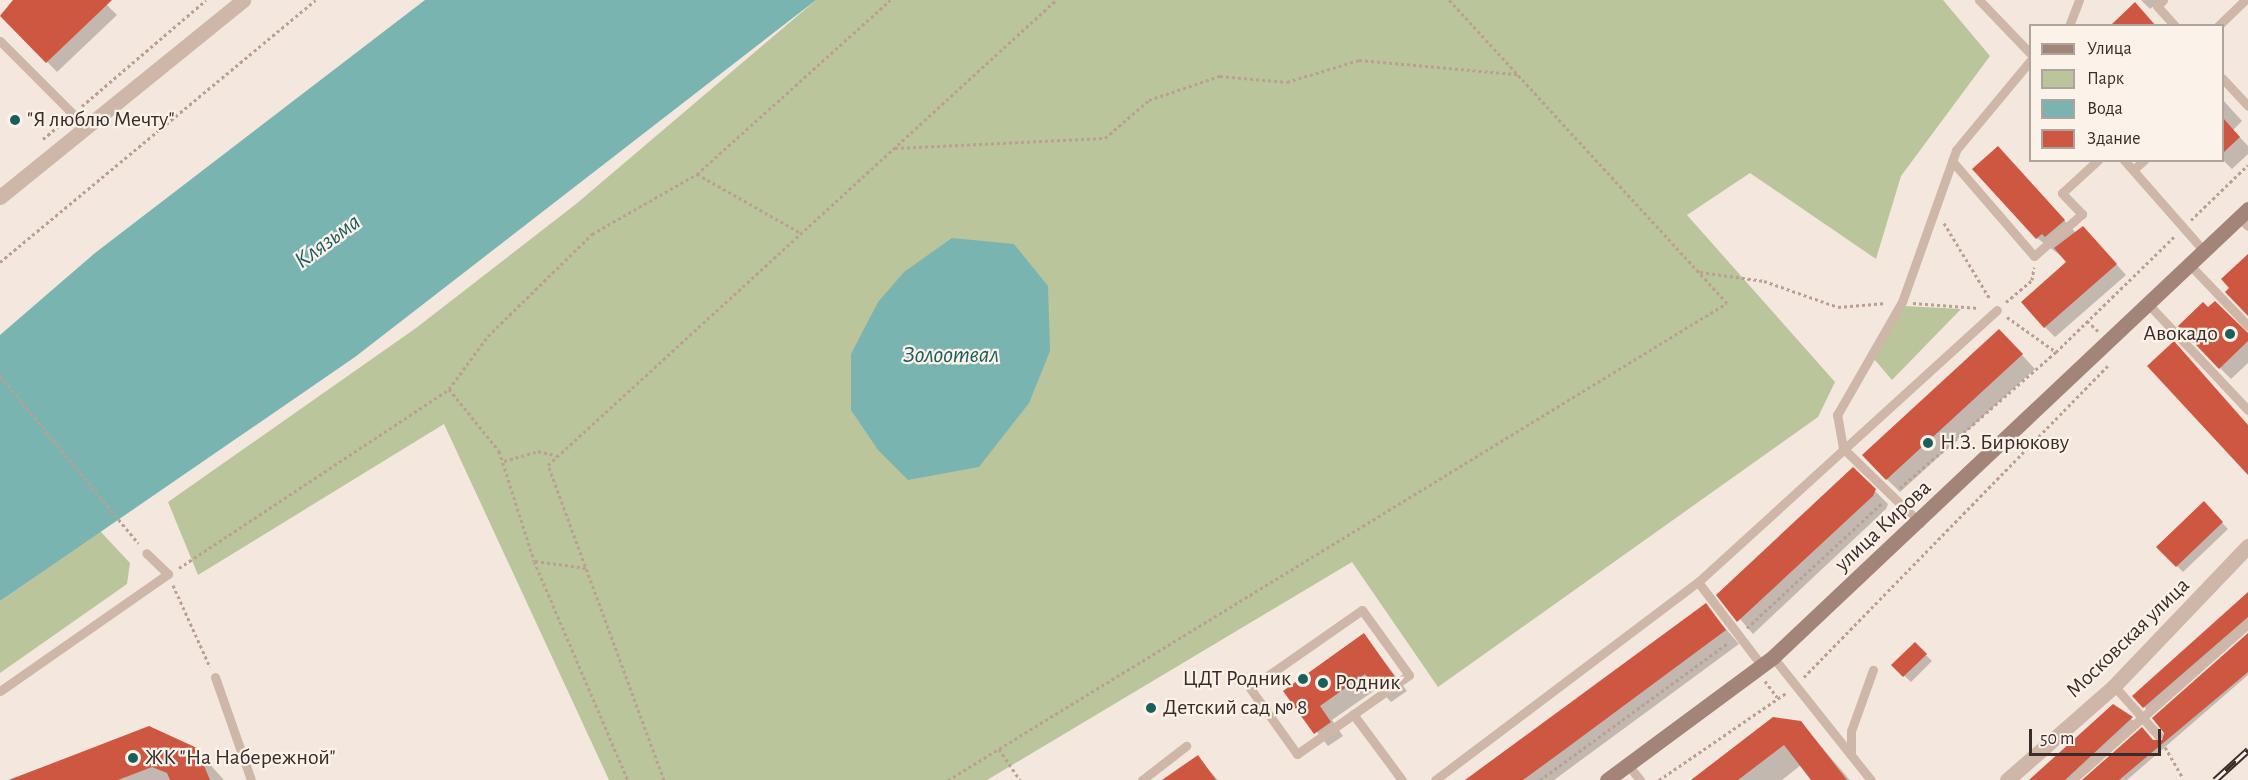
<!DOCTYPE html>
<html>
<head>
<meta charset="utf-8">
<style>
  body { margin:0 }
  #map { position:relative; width:2248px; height:780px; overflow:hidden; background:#f4e7dd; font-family:"Alegreya Sans",sans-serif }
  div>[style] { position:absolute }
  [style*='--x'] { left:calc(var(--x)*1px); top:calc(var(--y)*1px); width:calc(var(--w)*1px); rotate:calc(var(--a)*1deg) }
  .green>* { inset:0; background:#bbc59c }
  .water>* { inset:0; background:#7ab4b1 }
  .shadow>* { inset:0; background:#0003 }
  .building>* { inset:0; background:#ce5741 }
  .path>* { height:3px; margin-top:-1.5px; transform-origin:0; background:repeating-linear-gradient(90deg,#ba9f92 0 3px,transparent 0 6px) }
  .lane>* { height:9px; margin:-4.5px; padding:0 4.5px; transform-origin:4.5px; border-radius:4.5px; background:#ceb6a8 }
  .street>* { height:15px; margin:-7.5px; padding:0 7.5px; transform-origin:7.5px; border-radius:7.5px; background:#ceb6a8 }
  .secondary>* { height:15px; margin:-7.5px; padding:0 7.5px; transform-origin:7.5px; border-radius:7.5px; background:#a28479 }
  .rail>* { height:7px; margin-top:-3.5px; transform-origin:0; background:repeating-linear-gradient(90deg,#fbf2ea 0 14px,#3a2c29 0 28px); box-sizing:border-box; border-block:2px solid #3a2c29 }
  .dots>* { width:16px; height:16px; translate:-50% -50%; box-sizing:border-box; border:3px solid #fbf2ea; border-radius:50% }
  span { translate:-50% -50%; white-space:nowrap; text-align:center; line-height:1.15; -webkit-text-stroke:4.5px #fbf2ea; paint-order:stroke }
  .poi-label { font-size:22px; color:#3a2c29 }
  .left { translate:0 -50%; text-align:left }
  .right { translate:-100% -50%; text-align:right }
  .street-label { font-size:22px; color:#3a2c29 }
  .water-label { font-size:24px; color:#1b5f5d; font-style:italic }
  .legend { position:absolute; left:2029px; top:24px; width:195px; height:138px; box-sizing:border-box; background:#fbf2ea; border:2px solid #aea39d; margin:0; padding:8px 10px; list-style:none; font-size:18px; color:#3a2c29 }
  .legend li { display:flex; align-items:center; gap:12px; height:30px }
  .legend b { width:30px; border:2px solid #aea39d }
  .scale { position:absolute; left:2029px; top:729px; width:132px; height:27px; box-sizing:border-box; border:3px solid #3a2c29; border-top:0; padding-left:8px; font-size:18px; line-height:21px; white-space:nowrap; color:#3a2c29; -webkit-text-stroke:4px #fbf2ea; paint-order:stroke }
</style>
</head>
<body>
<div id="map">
  <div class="green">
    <i style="clip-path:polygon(816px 0,1943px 0,1990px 56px,1901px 176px,1876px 259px,1750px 173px,1687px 215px,1835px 382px,1818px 417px,1438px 687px,1352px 562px,987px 780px,609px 780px,444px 424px,198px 575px,168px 502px,416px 328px,576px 204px)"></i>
    <i style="clip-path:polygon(1904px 306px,1961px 309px,1892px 380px,1874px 359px)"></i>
    <i style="clip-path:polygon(100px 531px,130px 563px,127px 584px,0 673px,0 601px)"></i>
  </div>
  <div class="water">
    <i style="clip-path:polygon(425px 0,816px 0,355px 357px,0 601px,0 335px,95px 253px)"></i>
    <i style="clip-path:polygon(952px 238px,1014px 244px,1048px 286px,1050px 351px,1029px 403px,979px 467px,908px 480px,878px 450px,851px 410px,851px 354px,878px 302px,904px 272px)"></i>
  </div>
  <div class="shadow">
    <i style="clip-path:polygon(16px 0,102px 0,117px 15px,57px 72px,1px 14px)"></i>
    <i style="clip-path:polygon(2141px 0,2161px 0,2150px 9px)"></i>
    <i style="clip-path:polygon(2222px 99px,2242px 121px,2233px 130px,2248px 146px,2248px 154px,2232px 169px,2222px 159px)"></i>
    <i style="clip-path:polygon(2011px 162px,2076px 233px,2093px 238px,2126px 275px,2055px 337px,2045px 327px,2069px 262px,2037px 238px)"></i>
    <i style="clip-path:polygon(2248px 332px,2248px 363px,2231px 379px,2220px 368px)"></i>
    <i style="clip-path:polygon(2013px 345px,2035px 369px,1900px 492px,1865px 458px)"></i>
    <i style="clip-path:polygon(1853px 469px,1888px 504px,1886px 509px,1753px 634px,1719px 595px)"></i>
    <i style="clip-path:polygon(2204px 504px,2228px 529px,2183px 572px,2158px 547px)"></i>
    <i style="clip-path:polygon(2248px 594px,2248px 621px,2147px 710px,2134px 696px)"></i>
    <i style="clip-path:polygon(1705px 605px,1739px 644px,1554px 780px,1468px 780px)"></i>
    <i style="clip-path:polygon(1364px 635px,1407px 691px,1391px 702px,1378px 688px,1332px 720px,1343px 736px,1328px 746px,1285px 691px)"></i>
    <i style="clip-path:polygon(2248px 635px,2248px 675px,2127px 780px,2084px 780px,2153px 741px,2163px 742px)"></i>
    <i style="clip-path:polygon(1915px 644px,1932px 661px,1911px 682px,1893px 665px)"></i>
    <i style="clip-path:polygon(2113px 706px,2134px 721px,2070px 780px,2031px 780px)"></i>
    <i style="clip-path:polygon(1800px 722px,1850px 780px,1813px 780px,1801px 765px,1782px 780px,1694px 780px)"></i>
    <i style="clip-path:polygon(149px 728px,196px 749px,224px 780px,8px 780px)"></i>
    <i style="clip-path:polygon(1197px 757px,1218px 780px,1165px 780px)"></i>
  </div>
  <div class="building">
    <i style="clip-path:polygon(13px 0,112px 0,46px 63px,0 16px)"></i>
    <i style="clip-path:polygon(2135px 2px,2156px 26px,2110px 26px)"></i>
    <i style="clip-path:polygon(2223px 118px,2240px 137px,2223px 153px)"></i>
    <i style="clip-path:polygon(1998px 146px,2065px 220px,2045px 237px,2042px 234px,2036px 239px,1972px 169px)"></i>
    <i style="clip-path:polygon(2083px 226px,2117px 264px,2044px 328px,2021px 302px,2066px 262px,2054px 248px)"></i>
    <i style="clip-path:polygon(2248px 254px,2248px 316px,2225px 292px,2229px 288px,2221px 279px)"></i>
    <i style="clip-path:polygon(2215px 301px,2248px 333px,2248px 341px,2219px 369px,2178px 326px,2203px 302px,2208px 307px)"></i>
    <i style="clip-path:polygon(1999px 329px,2023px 354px,1886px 480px,1862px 455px)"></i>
    <i style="clip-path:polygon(2174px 341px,2248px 425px,2248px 475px,2147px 366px)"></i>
    <i style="clip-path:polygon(1853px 467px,1876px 489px,1873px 496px,1737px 622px,1716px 595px)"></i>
    <i style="clip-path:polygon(2204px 501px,2223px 522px,2176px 567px,2156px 547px)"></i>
    <i style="clip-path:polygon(2248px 592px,2248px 617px,2143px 708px,2132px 696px)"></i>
    <i style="clip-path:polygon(1706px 603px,1726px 630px,1564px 750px,1523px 780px,1465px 780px)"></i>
    <i style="clip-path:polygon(1364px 633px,1395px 677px,1377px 690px,1365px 674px,1320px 706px,1331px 722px,1314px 734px,1283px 691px)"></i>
    <i style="clip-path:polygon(2248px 633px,2248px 672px,2119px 780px,2082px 780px,2142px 727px,2153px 740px,2162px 740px,2164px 733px,2152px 718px)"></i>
    <i style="clip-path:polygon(1915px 642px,1927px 654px,1903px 677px,1891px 665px)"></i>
    <i style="clip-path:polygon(2113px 704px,2133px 717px,2065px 780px,2029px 780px)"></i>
    <i style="clip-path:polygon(1773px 717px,1801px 721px,1847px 780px,1811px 780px,1784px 745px,1738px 780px,1691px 780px)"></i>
    <i style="clip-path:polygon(149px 726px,197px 748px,210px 780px,170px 780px,167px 773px,152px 767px,118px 780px,9px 780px)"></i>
    <i style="clip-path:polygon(1198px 755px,1216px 780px,1162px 780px)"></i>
  </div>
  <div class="path">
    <i style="--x:82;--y:106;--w:163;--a:-40.5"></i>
    <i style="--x:43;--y:139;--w:26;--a:-40"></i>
    <i style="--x:895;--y:148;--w:210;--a:-2.7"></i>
    <i style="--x:1105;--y:138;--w:58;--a:-40.8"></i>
    <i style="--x:1149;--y:100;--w:75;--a:-18.7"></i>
    <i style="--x:1220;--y:76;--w:67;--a:5.1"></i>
    <i style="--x:1287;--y:82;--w:75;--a:-17"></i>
    <i style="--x:1359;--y:60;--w:159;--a:5.1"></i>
    <i style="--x:697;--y:174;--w:120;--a:29.6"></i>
    <i style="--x:2191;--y:220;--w:79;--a:-44"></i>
    <i style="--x:1944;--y:223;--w:89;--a:58.8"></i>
    <i style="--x:0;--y:262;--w:410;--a:-39.7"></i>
    <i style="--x:1700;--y:272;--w:65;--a:8"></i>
    <i style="--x:1764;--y:281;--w:78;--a:19.4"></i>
    <i style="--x:1838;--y:307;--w:48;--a:-4.8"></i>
    <i style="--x:2006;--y:302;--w:34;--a:-40"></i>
    <i style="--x:2032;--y:280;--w:13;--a:-81"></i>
    <i style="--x:1913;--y:303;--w:66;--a:4.3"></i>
    <i style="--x:2007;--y:317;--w:60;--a:35.5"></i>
    <i style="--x:2087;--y:321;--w:15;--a:42"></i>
    <i style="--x:0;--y:376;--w:217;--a:50.4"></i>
    <i style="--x:449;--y:389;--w:80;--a:51.1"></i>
    <i style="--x:499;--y:451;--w:115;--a:72.3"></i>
    <i style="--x:534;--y:561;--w:238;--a:66.8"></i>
    <i style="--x:504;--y:461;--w:35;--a:-16"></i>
    <i style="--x:538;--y:451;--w:21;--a:14"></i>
    <i style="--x:1900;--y:488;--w:207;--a:-41.1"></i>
    <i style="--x:2056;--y:352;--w:165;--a:-44.3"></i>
    <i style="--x:535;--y:561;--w:52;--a:7.7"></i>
    <i style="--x:179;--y:568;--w:324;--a:-33.5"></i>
    <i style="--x:449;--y:389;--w:66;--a:-53.7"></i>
    <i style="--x:488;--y:336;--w:146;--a:-44.4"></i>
    <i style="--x:592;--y:234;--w:121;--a:-29.7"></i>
    <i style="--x:697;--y:174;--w:260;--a:-42"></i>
    <i style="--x:173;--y:585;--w:90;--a:65.7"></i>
    <i style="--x:1747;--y:628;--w:183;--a:-42.8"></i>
    <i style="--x:1804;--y:677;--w:435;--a:-45.7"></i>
    <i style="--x:1765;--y:681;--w:20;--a:53"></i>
    <i style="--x:2165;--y:747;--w:34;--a:60"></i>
    <i style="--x:999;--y:749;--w:37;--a:56"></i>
    <i style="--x:664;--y:780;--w:336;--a:-110.2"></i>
    <i style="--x:548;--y:465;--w:689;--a:-42.47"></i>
    <i style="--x:948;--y:780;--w:913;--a:-31.48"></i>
    <i style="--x:1727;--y:303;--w:411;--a:-132.5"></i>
    <i style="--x:1540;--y:780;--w:233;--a:-36.1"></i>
    <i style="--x:1659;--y:780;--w:154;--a:-34.4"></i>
  </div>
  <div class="lane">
    <i style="--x:1979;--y:0;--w:74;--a:46.1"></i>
    <i style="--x:2163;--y:0;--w:8;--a:135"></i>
    <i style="--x:2157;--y:6;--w:27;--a:48"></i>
    <i style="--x:2069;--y:26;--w:28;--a:-69"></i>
    <i style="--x:2218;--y:26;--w:37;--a:-44"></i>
    <i style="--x:0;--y:41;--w:123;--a:45"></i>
    <i style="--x:2222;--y:78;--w:38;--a:47"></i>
    <i style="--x:2124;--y:160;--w:121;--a:48.7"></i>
    <i style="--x:1952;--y:161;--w:125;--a:49.2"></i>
    <i style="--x:2034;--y:256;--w:64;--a:-41.2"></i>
    <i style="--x:2082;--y:214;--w:29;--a:-134"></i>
    <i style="--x:2062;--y:193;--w:49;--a:-42.5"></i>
    <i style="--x:2133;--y:170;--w:15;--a:-42"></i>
    <i style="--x:2239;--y:218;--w:12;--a:42"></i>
    <i style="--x:2190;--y:265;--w:84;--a:46.4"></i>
    <i style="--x:2150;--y:306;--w:143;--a:46.7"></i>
    <i style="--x:1920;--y:523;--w:107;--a:-135.8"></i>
    <i style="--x:1843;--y:448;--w:34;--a:-100"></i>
    <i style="--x:1837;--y:415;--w:130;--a:-60.1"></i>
    <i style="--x:1902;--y:302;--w:161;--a:-70.4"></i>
    <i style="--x:1956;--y:150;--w:116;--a:-50.3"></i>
    <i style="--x:1698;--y:582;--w:106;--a:52.7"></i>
    <i style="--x:1362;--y:610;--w:80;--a:54.1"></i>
    <i style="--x:1409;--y:675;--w:137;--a:144.8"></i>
    <i style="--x:1297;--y:754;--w:81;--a:-125.5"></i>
    <i style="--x:1250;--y:688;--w:136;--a:-34.9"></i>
    <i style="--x:1773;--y:657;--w:157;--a:51.5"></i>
    <i style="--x:215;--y:677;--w:109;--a:70.7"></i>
    <i style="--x:2114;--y:686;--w:66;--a:48.1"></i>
    <i style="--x:0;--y:691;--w:205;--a:-34.9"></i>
    <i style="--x:168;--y:574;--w:30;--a:-136"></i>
    <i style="--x:1353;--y:714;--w:82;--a:53.4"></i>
    <i style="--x:1851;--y:754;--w:23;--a:-90"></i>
    <i style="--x:1851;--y:731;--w:65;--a:-70.2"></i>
    <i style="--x:1628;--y:765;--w:19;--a:51"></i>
    <i style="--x:1142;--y:780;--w:56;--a:-37.7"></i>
    <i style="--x:1435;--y:780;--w:329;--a:-37"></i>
    <i style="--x:1698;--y:582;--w:404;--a:-42.3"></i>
    <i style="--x:2072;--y:780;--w:235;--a:-41.6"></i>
  </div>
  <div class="street">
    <i style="--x:0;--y:197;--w:313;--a:-39"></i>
    <i style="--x:2007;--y:780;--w:142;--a:-41.3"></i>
    <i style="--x:2114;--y:686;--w:194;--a:-46.3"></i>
  </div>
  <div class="secondary">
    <i style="--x:1607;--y:780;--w:207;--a:-36.5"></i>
    <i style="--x:1773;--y:657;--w:653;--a:-43.32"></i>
  </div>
  <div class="rail">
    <i style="--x:2215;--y:780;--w:45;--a:-42.3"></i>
  </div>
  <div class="dots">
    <i style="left:15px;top:120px;background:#1b5f5d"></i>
    <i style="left:2230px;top:334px;background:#1b5f5d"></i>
    <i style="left:1928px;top:443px;background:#1b5f5d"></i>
    <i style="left:1303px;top:679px;background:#1b5f5d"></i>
    <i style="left:1323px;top:683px;background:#1b5f5d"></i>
    <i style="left:1151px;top:708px;background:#1b5f5d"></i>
    <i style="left:133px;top:758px;background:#1b5f5d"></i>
  </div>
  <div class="poi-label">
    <span class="left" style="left:27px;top:120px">"Я люблю Мечту"</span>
    <span class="right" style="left:2218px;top:334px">Авокадо</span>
    <span class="left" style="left:1940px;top:443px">Н.З. Бирюкову</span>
    <span class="right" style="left:1291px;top:679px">ЦДТ Родник</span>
    <span class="left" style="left:1335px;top:683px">Родник</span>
    <span class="left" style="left:1163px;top:708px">Детский сад № 8</span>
    <span class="left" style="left:145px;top:758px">ЖК "На Набережной"</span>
  </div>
  <div class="street-label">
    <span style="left:1883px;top:526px;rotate:-43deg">улица Кирова</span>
    <span style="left:2128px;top:638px;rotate:-44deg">Московская улица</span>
  </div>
  <div class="water-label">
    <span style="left:328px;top:242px;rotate:-36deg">Клязьма</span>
    <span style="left:951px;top:356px">Золоотвал</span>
  </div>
  <ul class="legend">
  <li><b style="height:8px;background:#a28479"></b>Улица</li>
  <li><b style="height:16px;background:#bbc59c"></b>Парк</li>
  <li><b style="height:16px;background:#7ab4b1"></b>Вода</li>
  <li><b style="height:16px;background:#ce5741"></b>Здание</li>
  </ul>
  <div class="scale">50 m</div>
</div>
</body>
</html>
